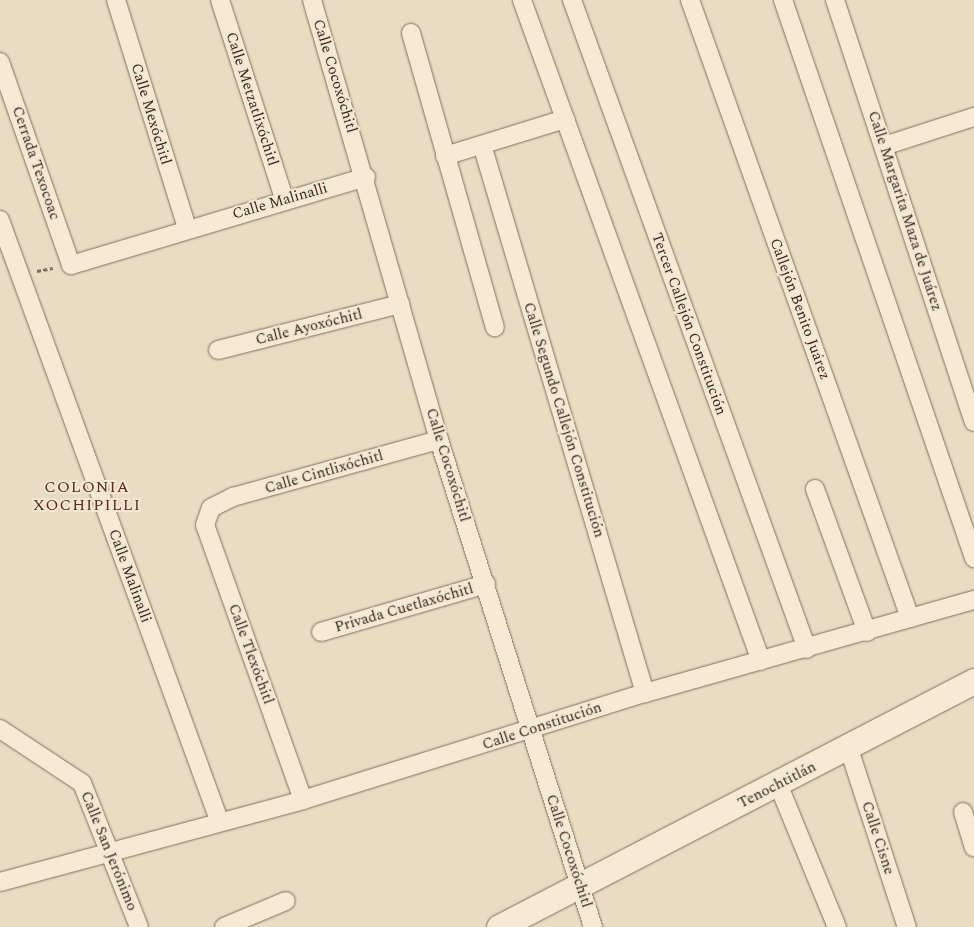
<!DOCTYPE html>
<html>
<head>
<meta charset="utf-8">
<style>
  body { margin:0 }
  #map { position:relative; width:974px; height:927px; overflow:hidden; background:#eadcc3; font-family:Spectral,serif }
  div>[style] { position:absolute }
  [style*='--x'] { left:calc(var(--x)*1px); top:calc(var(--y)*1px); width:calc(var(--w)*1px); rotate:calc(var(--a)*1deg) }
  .path>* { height:3px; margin-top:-1.5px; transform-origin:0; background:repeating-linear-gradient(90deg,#836e5b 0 4px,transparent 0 6.5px) }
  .roads { filter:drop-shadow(0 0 1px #836e5b) drop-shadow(0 0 1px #836e5b) }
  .street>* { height:18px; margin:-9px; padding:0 9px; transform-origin:9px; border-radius:9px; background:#f6ead5 }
  .secondary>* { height:25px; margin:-12.5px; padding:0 12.5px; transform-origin:12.5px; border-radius:12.5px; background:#f6ead5 }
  span { translate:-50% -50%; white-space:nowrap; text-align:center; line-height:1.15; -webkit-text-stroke:4px #f3e7d2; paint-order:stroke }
  .street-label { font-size:15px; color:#34271e }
  .neighbourhood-label { font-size:16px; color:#5e2921; letter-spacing:1px }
</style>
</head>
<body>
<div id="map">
  <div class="path">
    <i style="--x:37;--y:271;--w:16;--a:-11"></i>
  </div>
  <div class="roads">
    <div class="street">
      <i style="--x:116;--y:0;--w:239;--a:72.7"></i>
      <i style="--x:220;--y:0;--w:208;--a:72.1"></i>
      <i style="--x:312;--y:0;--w:458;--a:73.9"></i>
      <i style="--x:439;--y:440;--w:511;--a:72.45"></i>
      <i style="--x:572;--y:0;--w:690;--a:70.09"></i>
      <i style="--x:690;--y:0;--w:656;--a:70.4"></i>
      <i style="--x:783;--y:0;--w:590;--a:71.1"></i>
      <i style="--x:835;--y:0;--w:444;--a:71.8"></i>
      <i style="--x:411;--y:33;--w:306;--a:74.1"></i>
      <i style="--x:0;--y:62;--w:215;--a:70.7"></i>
      <i style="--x:71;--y:265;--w:308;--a:-16.6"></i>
      <i style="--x:565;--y:119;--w:576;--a:70.12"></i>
      <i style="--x:884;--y:146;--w:95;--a:-17.9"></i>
      <i style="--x:483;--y:148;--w:569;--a:73.45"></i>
      <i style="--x:445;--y:156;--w:126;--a:-17.1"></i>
      <i style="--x:565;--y:119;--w:127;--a:-109.9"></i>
      <i style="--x:0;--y:220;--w:639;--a:69.95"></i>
      <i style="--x:218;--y:350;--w:188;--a:-14.2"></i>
      <i style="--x:815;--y:489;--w:152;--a:70"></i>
      <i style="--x:321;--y:632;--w:172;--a:-16.2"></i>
      <i style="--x:0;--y:729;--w:98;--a:33.4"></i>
      <i style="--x:82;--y:783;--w:155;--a:68.4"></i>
      <i style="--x:849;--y:749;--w:187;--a:72"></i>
      <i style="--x:778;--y:784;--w:155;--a:67.6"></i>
      <i style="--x:303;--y:800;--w:292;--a:-109.6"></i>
      <i style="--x:205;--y:525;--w:18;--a:-71"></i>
      <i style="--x:211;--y:508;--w:25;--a:-27"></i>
      <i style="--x:233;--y:497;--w:214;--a:-15.5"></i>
      <i style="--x:963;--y:812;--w:37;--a:73"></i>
      <i style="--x:0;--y:882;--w:314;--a:-15.1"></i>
      <i style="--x:303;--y:800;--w:358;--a:-17.4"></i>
      <i style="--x:645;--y:693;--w:342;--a:-15.8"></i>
      <i style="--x:224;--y:927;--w:67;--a:-22.8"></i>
    </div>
    <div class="secondary">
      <i style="--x:499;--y:927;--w:535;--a:-27.38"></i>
    </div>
  </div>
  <div class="street-label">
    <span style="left:335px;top:76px;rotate:73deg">Calle Cocoxóchitl</span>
    <span style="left:252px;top:99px;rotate:72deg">Calle Metzatlixóchitl</span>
    <span style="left:151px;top:114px;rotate:73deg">Calle Mexóchitl</span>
    <span style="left:36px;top:163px;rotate:71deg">Cerrada Texocoac</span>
    <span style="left:280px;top:201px;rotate:-16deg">Calle Malinalli</span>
    <span style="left:905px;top:211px;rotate:72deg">Calle Margarita Maza de Juárez</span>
    <span style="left:800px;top:309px;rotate:70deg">Callejón Benito Juárez</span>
    <span style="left:689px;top:324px;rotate:70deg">Tercer Callejón Constitución</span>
    <span style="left:309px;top:327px;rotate:-14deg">Calle Ayoxóchitl</span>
    <span style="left:564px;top:420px;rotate:73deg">Calle Segundo Callejón Constitución</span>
    <span style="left:448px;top:465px;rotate:73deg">Calle Cocoxóchitl</span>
    <span style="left:324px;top:472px;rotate:-16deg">Calle Cintlixóchitl</span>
    <span style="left:130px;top:576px;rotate:70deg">Calle Malinalli</span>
    <span style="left:404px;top:608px;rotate:-16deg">Privada Cuetlaxóchitl</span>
    <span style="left:251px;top:654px;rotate:70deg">Calle Tlexóchitl</span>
    <span style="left:542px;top:726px;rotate:-18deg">Calle Constitución</span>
    <span style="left:777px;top:785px;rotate:-27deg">Tenochtitlán</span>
    <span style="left:878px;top:838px;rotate:72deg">Calle Cisne</span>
    <span style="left:109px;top:851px;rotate:68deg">Calle San Jerónimo</span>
    <span style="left:569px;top:851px;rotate:72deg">Calle Cocoxóchitl</span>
  </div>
  <div class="neighbourhood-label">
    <span style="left:87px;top:496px">COLONIA<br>XOCHIPILLI</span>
  </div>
</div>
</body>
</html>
